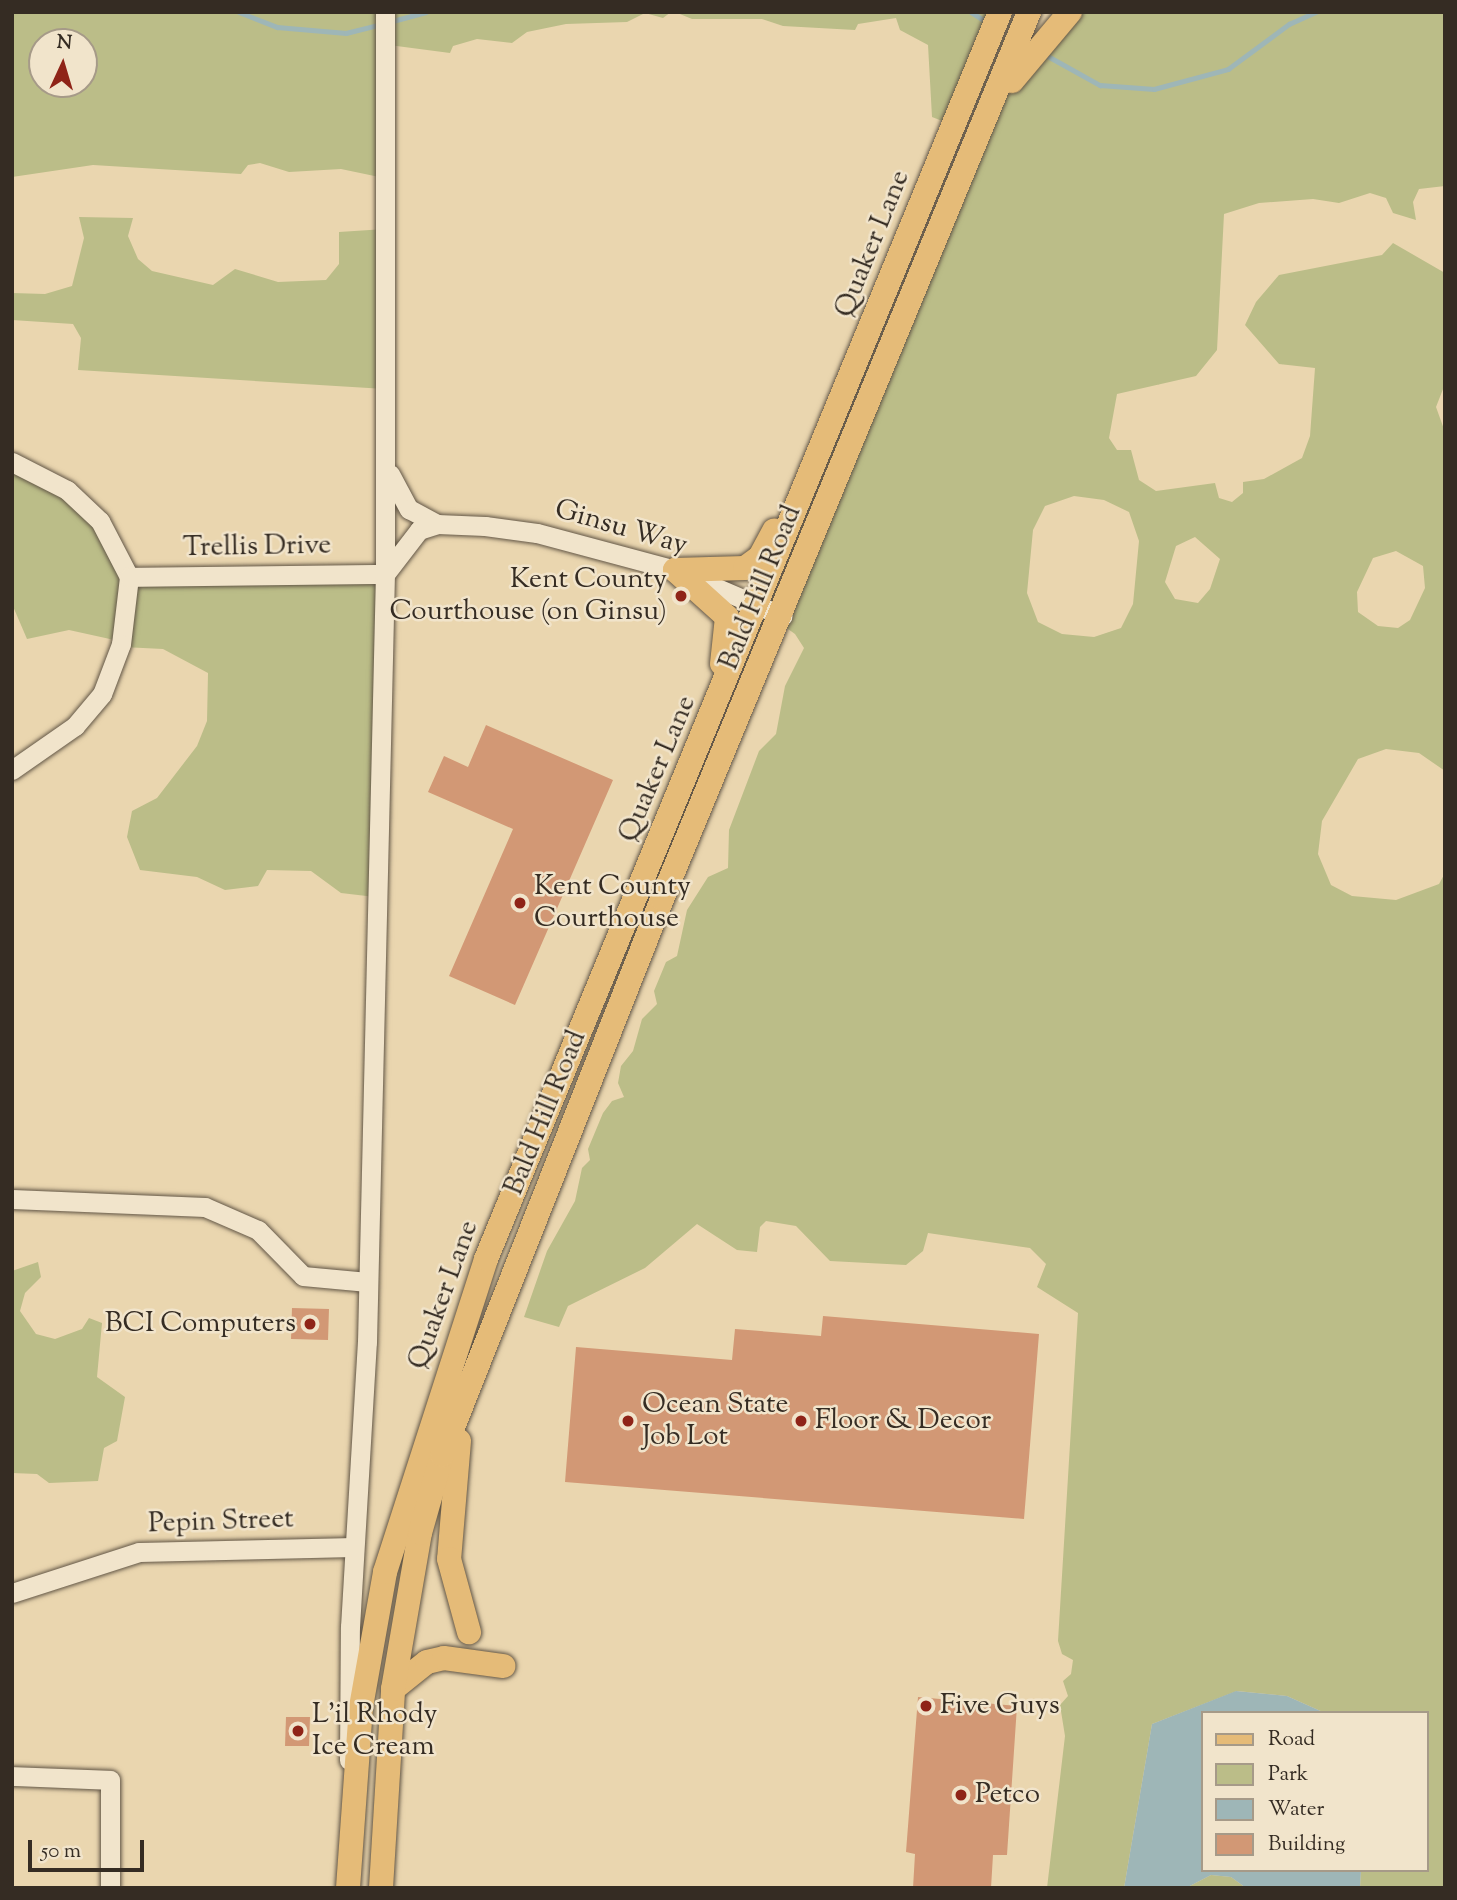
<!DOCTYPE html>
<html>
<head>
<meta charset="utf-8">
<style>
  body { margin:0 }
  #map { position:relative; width:1457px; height:1900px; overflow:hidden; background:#ead6af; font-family:"Sorts Mill Goudy",serif }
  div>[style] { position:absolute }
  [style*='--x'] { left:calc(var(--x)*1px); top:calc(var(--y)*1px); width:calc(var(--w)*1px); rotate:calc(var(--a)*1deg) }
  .green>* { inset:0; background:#bbbd88 }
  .water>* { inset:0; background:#9eb6b7 }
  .stream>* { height:4.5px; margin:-2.25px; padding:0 2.25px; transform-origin:2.25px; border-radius:2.25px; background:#9eb6b7 }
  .building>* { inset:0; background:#d29875 }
  .roads { filter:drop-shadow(0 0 2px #625646) drop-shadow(0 0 2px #625646) }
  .minor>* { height:19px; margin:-9.5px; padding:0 9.5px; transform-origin:9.5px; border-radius:9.5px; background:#f1e4cb }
  .major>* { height:24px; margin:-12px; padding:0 12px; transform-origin:12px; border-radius:12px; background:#e5bb78 }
  .dots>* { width:19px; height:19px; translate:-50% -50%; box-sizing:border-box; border:4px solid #f1e4cb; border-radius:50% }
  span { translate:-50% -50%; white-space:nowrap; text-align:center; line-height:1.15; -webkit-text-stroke:5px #f1e4cb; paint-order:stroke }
  .street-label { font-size:28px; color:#352c23 }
  .poi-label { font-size:28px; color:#352c23 }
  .right { translate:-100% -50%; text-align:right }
  .left { translate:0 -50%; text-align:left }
  .frame { position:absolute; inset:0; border:14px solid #352c23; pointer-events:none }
  .legend { position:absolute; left:1201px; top:1711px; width:228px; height:161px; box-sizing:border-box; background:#f1e4cb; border:2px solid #a69a88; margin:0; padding:9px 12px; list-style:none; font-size:21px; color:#352c23 }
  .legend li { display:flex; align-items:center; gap:14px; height:35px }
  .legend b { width:35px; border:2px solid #a69a88 }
  .north { position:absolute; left:28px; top:28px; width:70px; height:70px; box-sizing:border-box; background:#f1e4cb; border:2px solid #a69a88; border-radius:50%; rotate:4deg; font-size:19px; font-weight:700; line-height:28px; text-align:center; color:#352c23 }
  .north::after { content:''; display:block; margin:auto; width:24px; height:32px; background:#8f2418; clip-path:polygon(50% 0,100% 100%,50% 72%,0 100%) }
  .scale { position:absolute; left:28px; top:1840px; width:116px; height:32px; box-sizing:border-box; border:4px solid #352c23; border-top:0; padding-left:9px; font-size:21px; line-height:24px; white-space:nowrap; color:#352c23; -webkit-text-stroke:5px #f1e4cb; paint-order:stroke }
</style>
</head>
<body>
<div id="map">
  <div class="green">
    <i style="clip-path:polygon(evenodd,12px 12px,671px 12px,663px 18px,645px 13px,627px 22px,566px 24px,527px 32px,512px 43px,477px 39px,453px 46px,450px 53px,389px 45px,384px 178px,341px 169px,289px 172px,260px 163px,248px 165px,241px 174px,93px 165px,12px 177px,12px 12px,42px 42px,84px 42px,84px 84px,42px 84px,42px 42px)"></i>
    <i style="clip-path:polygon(675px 12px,997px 12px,950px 124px,932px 117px,928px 45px,900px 30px,896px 18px,858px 24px,855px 30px,783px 26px,762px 19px,692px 19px)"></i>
    <i style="clip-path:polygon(evenodd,1070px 12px,1445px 12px,1445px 186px,1419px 189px,1413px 202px,1416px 220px,1393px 213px,1386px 198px,1370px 193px,1339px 203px,1313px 199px,1259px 203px,1224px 214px,1217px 350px,1196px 376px,1117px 394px,1109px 438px,1117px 450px,1131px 450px,1139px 480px,1156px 491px,1215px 483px,1219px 498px,1232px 502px,1243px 493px,1243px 482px,1264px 479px,1302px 458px,1310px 436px,1315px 368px,1279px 364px,1245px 325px,1256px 302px,1279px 275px,1382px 255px,1393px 243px,1445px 273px,1445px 384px,1436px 407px,1445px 432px,1445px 771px,1419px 753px,1386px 749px,1358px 759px,1322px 821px,1318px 854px,1331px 885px,1352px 896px,1396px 900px,1439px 884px,1445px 873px,1445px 1888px,1360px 1888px,1361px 1870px,1427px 1870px,1427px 1713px,1325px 1713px,1287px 1696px,1237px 1691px,1152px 1724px,1124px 1888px,1047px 1888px,1065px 1736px,1060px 1705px,1068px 1696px,1063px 1681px,1071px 1674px,1073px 1660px,1062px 1654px,1058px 1641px,1078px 1313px,1037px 1287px,1046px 1264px,1030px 1248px,928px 1233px,923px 1251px,906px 1265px,830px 1261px,796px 1226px,766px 1221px,760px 1227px,757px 1252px,737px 1250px,697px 1224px,645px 1268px,568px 1306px,559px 1327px,524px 1317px,547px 1251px,575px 1201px,582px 1168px,590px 1160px,588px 1149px,603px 1113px,612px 1101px,624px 1097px,618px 1083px,621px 1066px,633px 1051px,642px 1019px,657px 1004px,654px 991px,666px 962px,677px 956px,687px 910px,708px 877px,728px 868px,729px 830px,759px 751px,776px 734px,785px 686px,804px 648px,795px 634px,774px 619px,991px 113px,1070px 12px,1074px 496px,1104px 500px,1129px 512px,1139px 541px,1133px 604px,1121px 628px,1094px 637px,1062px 634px,1038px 622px,1027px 593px,1033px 530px,1045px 506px,1074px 496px,1070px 12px,1195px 537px,1220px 559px,1210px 589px,1198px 603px,1175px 599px,1165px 582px,1176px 546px,1195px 537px,1070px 12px,1396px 551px,1423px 566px,1425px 588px,1410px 620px,1398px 628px,1378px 626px,1358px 612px,1357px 592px,1373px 558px,1396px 551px)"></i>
    <i style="clip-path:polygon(79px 217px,133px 218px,128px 236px,138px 259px,152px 271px,213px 285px,235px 269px,278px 282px,326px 280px,339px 264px,339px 232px,385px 229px,385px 389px,78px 370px,81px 338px,73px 324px,12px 320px,12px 293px,45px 294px,72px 286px,84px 238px)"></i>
    <i style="clip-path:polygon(12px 460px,62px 485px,129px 572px,384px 573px,375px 897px,341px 893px,311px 871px,267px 870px,258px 886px,225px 890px,197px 877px,140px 870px,127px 837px,132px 811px,157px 798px,197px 746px,207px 721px,208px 673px,163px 649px,123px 647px,119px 641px,69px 630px,27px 639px,12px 604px)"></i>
    <i style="clip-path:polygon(38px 1262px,41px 1277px,25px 1293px,20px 1311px,36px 1334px,55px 1339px,82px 1329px,89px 1318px,102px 1323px,97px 1377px,125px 1397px,117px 1441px,104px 1448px,98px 1481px,49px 1483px,37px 1474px,12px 1473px,12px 1271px)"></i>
    <i style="clip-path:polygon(1211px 1875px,1231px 1877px,1246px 1888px,1186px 1888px)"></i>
  </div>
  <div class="water">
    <i style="clip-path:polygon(1236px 1691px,1287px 1696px,1325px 1713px,1203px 1713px,1203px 1870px,1361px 1870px,1360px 1888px,1246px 1888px,1231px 1877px,1211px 1875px,1186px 1888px,1124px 1888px,1152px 1724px)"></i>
  </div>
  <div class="stream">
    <i style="--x:239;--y:12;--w:41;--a:21.5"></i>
    <i style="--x:277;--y:27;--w:69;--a:5"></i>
    <i style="--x:346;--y:33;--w:36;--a:-14"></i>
    <i style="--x:971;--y:12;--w:13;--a:32"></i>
    <i style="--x:389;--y:22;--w:38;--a:-15"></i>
    <i style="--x:1046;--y:55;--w:62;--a:29.1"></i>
    <i style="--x:1100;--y:85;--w:54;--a:4.2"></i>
    <i style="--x:1154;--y:89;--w:77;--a:-15.1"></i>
    <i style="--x:1228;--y:69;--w:76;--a:-36.4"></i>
    <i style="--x:1289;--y:24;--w:30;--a:-24"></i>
  </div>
  <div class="building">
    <i style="clip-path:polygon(486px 725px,613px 780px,515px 1005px,449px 976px,513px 829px,428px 792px,444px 756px,468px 767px)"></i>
    <i style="clip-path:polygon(292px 1308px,329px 1309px,328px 1340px,291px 1339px)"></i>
    <i style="clip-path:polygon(823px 1316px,1039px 1334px,1024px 1519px,565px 1482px,576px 1347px,732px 1360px,735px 1329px,821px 1336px)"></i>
    <i style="clip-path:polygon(918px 1697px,1017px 1706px,1007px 1855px,993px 1855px,991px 1888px,913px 1888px,915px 1854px,906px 1852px)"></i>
    <i style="clip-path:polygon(286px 1717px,310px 1717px,309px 1746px,285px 1746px)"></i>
  </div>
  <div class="roads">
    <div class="minor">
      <i style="--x:12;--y:462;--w:62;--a:27"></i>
      <i style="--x:67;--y:490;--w:45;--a:43.2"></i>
      <i style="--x:100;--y:521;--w:63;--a:62.6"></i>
      <i style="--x:129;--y:577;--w:67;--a:96.8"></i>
      <i style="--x:121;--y:644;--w:53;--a:110.8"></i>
      <i style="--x:102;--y:694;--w:42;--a:130.2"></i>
      <i style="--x:75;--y:726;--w:77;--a:145.1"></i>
      <i style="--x:390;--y:474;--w:40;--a:62"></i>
      <i style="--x:409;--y:509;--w:32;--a:28"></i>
      <i style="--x:386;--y:573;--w:54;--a:-52.5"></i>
      <i style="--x:419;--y:530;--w:19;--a:-18"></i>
      <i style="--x:437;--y:524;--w:48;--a:2.4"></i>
      <i style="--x:485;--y:526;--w:52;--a:7.7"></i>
      <i style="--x:537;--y:533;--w:143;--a:15"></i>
      <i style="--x:675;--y:570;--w:117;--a:23.1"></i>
      <i style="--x:129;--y:577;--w:256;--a:-0.7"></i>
      <i style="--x:12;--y:1199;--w:193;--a:2.4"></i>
      <i style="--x:205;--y:1207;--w:58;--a:23.5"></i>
      <i style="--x:258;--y:1230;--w:64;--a:45.6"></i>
      <i style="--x:303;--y:1276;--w:65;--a:5.3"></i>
      <i style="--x:12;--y:1593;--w:133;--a:-17.9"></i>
      <i style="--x:139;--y:1552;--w:215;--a:-1.3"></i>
      <i style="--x:349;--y:1760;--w:133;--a:-89.6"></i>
      <i style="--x:350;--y:1627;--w:286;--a:-86.6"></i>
      <i style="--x:367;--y:1342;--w:768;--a:-88.66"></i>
      <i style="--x:385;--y:574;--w:562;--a:-90"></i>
      <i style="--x:12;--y:1776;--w:98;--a:2.3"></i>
      <i style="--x:110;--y:1780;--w:108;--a:90"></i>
    </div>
    <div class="major">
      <i style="--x:1012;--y:81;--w:90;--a:-50"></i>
      <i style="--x:675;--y:570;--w:70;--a:-1.6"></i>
      <i style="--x:745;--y:568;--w:19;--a:-36"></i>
      <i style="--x:760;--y:557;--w:30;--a:-62"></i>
      <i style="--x:675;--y:570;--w:70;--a:42.1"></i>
      <i style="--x:727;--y:617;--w:47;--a:96.1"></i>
      <i style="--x:459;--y:1441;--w:118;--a:94.8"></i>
      <i style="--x:449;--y:1559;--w:76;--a:74.7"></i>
      <i style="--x:393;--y:1689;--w:43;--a:-38.5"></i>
      <i style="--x:427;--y:1662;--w:17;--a:-13"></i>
      <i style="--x:444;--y:1658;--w:60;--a:7.7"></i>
      <i style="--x:348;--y:1888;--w:181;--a:-85.9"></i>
      <i style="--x:361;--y:1707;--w:137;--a:-79.9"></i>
      <i style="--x:385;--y:1572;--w:329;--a:-72.1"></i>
      <i style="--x:486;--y:1259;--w:1349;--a:-67.6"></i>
      <i style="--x:381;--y:1888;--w:199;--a:-86.5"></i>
      <i style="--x:393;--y:1689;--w:158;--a:-80.2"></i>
      <i style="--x:420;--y:1533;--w:81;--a:-74.2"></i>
      <i style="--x:442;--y:1455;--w:598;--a:-68.41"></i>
      <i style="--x:662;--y:899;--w:960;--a:-67.52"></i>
    </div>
  </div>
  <div class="dots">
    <i style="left:681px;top:596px;background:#8f2418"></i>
    <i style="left:520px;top:903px;background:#8f2418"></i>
    <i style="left:310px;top:1324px;background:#8f2418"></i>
    <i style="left:628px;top:1421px;background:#8f2418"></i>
    <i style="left:801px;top:1421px;background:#8f2418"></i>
    <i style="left:926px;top:1706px;background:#8f2418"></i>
    <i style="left:298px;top:1731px;background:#8f2418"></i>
    <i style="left:961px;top:1795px;background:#8f2418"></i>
  </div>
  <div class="street-label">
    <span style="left:873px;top:244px;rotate:-68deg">Quaker Lane</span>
    <span style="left:621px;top:528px;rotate:16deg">Ginsu Way</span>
    <span style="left:257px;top:547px;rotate:-1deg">Trellis Drive</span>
    <span style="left:761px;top:588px;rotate:-68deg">Bald Hill Road</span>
    <span style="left:658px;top:769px;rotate:-67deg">Quaker Lane</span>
    <span style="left:546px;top:1113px;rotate:-68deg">Bald Hill Road</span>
    <span style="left:444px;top:1295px;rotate:-70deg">Quaker Lane</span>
    <span style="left:221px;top:1522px;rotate:-2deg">Pepin Street</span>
  </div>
  <div class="poi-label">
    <span class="right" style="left:667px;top:596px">Kent County<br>Courthouse (on Ginsu)</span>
    <span class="left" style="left:534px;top:903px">Kent County<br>Courthouse</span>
    <span class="right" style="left:296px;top:1324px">BCI Computers</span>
    <span class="left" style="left:642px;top:1421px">Ocean State<br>Job Lot</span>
    <span class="left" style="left:815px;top:1421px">Floor &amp; Decor</span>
    <span class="left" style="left:940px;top:1706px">Five Guys</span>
    <span class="left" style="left:312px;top:1731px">L'il Rhody<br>Ice Cream</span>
    <span class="left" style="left:975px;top:1795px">Petco</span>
  </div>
  <div class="frame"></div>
  <ul class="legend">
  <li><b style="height:9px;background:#e5bb78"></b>Road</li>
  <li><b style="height:19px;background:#bbbd88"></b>Park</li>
  <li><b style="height:19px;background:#9eb6b7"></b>Water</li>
  <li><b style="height:19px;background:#d29875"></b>Building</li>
  </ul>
  <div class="north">N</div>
  <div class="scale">50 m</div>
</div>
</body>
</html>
